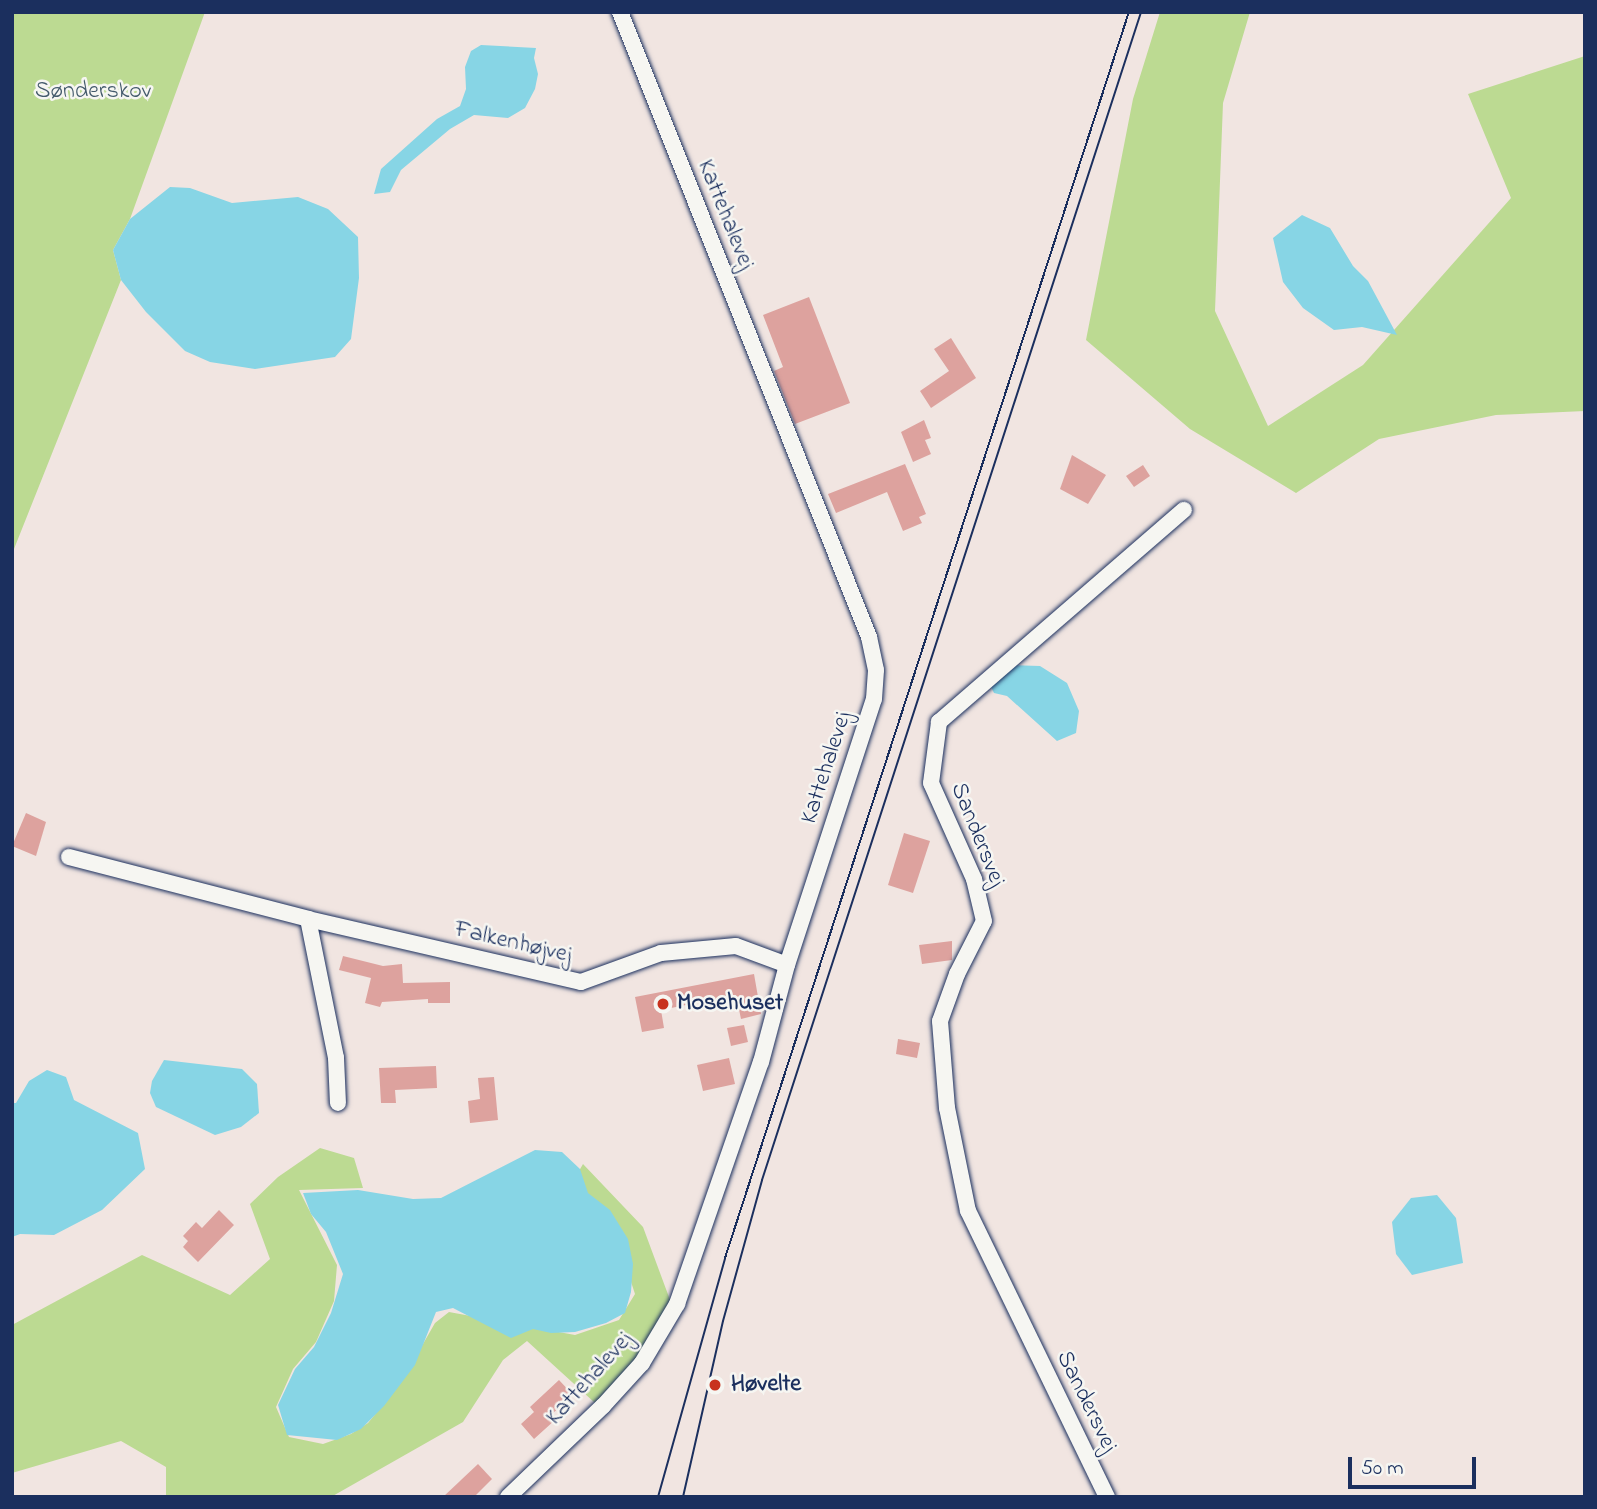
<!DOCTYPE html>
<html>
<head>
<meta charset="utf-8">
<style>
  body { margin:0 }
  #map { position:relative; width:1597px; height:1509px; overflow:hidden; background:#f1e5e1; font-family:"Indie Flower",sans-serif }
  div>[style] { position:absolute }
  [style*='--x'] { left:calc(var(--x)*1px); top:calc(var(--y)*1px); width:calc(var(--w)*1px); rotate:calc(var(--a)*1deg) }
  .green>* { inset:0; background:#bcda92 }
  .water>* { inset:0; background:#87d5e5 }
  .building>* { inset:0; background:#dda29e }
  .roads { filter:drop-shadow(0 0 2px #1b2f5e) drop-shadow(0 0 2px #1b2f5e) }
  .minor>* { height:16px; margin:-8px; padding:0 8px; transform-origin:8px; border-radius:8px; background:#f6f6f2 }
  .tram>* { height:2px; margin:-1px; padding:0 1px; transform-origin:1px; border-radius:1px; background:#1b2f5e }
  .dots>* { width:19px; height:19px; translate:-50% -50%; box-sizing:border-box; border:4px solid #f6f6f2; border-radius:50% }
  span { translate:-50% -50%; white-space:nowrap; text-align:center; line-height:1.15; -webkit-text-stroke:5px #f6f6f2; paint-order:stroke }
  .park-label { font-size:24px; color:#435a6b }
  .street-label { font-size:24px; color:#1b2f5e }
  .poi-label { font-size:24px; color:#1b2f5e; font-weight:700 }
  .left { translate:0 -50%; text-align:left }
  .frame { position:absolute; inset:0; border:14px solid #1b2f5e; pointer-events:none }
  .scale { position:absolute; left:1348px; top:1457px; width:128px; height:32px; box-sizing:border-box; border:4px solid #1b2f5e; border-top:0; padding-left:9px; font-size:21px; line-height:24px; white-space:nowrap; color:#1b2f5e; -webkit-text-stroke:5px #f6f6f2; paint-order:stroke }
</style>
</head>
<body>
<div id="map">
  <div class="green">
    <i style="clip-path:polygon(12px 12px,205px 12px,130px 219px,113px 250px,121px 280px,12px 554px)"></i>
    <i style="clip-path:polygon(1160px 12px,1250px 12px,1223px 103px,1215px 311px,1268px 426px,1363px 365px,1511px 198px,1468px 94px,1585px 56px,1585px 411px,1496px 415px,1379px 439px,1296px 493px,1190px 429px,1086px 340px,1133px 99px)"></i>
    <i style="clip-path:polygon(320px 1148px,354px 1158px,363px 1188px,299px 1190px,337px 1265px,334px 1301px,316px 1342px,293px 1369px,276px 1407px,289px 1437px,323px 1444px,351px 1434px,368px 1423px,400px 1384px,435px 1323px,449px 1312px,575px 1335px,619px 1320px,635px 1294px,608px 1212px,572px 1183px,583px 1164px,643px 1227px,676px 1316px,595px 1403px,527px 1341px,503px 1360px,463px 1422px,331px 1497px,166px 1497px,166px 1467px,121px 1441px,12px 1473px,12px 1325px,142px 1255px,230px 1295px,270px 1259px,250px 1204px,278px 1177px)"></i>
  </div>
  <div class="water">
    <i style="clip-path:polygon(481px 45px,536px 48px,534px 58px,538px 74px,535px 89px,525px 108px,508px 118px,474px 115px,450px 129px,401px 170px,390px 192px,374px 194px,381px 169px,437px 119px,460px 106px,466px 89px,465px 67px,471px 51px)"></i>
    <i style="clip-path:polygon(170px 187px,190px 188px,232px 203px,298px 197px,328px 209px,358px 237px,359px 278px,351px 339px,335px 357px,255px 369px,210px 362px,185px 351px,146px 312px,121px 280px,113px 250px,130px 219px)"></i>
    <i style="clip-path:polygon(1302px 215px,1330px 228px,1353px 266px,1368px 281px,1397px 335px,1362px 327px,1334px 330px,1303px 308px,1283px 282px,1273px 238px)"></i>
    <i style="clip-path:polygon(1010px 665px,1040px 666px,1067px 683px,1079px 711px,1076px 733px,1057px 741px,1007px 696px,994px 693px,990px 685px)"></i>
    <i style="clip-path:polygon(164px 1060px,242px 1069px,257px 1084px,259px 1113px,241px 1127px,215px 1135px,156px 1107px,150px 1093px,152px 1081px)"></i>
    <i style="clip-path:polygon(47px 1070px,66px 1077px,74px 1100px,138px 1133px,145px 1169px,102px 1210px,54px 1235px,20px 1234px,12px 1237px,12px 1103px,16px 1103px,29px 1081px)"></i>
    <i style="clip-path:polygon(535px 1150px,562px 1152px,580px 1169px,588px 1193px,610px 1210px,628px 1239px,633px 1264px,631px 1292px,625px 1313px,606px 1323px,575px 1332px,551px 1333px,533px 1329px,511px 1338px,453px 1308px,436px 1312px,415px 1365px,384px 1406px,361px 1429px,337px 1440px,287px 1435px,278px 1405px,295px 1369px,314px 1347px,331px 1313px,343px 1274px,326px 1232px,311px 1214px,303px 1193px,358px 1190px,413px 1199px,441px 1198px)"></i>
    <i style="clip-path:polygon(1437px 1195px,1456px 1218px,1463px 1263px,1412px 1275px,1396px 1254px,1392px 1222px,1411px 1198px)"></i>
  </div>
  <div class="building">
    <i style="clip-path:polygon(809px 297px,850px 403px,795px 424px,774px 371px,783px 367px,763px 315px)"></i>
    <i style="clip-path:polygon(951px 338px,976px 378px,931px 408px,920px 391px,949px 371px,934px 349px)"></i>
    <i style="clip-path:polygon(924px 420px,931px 438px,925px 440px,931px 454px,913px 462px,901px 432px)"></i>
    <i style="clip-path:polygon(1072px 455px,1106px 475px,1088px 504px,1060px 489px)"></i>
    <i style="clip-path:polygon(905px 464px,926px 514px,919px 517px,922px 523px,903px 531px,887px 492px,836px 513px,828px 494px)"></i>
    <i style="clip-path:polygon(1143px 465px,1150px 476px,1134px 487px,1126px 476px)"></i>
    <i style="clip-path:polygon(26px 813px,46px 822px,36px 856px,12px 846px)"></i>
    <i style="clip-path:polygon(904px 833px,930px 841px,913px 893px,888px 885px)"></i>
    <i style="clip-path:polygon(952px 941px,952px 960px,922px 964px,919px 945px)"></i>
    <i style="clip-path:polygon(343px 956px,383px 966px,402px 964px,403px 983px,450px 982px,450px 1003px,428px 1003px,428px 999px,382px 1002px,380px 1007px,365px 1003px,371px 978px,339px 970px)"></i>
    <i style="clip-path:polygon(754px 974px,761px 1014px,741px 1019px,736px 995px,661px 1010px,664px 1028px,642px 1032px,635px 997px)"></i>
    <i style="clip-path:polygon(744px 1025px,748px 1042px,731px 1046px,727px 1028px)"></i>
    <i style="clip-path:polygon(898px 1039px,920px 1043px,917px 1058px,896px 1054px)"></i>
    <i style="clip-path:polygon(729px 1058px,735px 1084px,703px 1091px,697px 1065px)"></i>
    <i style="clip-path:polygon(436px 1066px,437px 1088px,395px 1090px,396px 1103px,381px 1103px,379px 1068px)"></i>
    <i style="clip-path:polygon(494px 1077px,498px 1120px,470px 1123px,468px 1101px,480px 1099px,478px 1078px)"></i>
    <i style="clip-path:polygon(219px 1210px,234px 1225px,198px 1262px,183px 1247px,188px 1241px,183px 1236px,196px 1222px,202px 1228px)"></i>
    <i style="clip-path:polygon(559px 1380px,573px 1395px,551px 1415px,555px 1420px,534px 1439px,521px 1424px,534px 1412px,530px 1407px)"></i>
    <i style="clip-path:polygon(478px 1464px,492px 1479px,474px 1497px,443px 1497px)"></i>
  </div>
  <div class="roads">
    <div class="minor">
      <i style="--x:69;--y:857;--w:247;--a:14.5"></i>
      <i style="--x:308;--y:919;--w:280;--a:13"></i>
      <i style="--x:581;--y:982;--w:85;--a:-19.9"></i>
      <i style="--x:661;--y:953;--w:75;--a:-5.3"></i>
      <i style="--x:736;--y:946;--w:54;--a:20.4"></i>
      <i style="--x:308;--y:919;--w:142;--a:78.6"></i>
      <i style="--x:336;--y:1058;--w:45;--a:87.5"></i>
      <i style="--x:508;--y:1497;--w:132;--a:-43.8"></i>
      <i style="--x:603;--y:1406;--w:58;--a:-47.8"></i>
      <i style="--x:642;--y:1363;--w:69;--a:-59.3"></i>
      <i style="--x:677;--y:1304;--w:256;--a:-70.9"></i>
      <i style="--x:761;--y:1062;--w:100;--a:-75"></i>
      <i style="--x:787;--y:965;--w:280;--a:-71.9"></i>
      <i style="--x:874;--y:699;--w:29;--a:-86"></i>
      <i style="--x:876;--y:670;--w:34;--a:-102"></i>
      <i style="--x:869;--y:637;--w:673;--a:-111.72"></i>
      <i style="--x:1107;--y:1497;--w:318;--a:-115.9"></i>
      <i style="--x:968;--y:1211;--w:105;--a:-101.5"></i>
      <i style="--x:947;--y:1108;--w:87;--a:-94.6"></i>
      <i style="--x:940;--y:1021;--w:50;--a:-70.1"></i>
      <i style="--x:957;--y:974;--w:59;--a:-63"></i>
      <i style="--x:984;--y:921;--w:43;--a:-103.4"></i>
      <i style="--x:974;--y:879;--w:105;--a:-114.1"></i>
      <i style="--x:931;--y:783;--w:62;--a:-82.5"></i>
      <i style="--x:939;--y:722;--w:324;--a:-40.9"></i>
    </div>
  </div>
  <div class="tram">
    <i style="--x:658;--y:1497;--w:248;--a:-74.3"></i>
    <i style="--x:725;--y:1258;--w:1310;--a:-72.04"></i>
    <i style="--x:683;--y:1497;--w:180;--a:-77.2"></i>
    <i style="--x:723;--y:1321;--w:146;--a:-74.5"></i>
    <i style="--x:762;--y:1180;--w:1228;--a:-72.02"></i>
  </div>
  <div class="dots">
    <i style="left:663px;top:1004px;background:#c8321e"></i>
    <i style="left:715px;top:1385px;background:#c8321e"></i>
  </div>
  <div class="park-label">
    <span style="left:93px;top:92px">Sønderskov</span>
  </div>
  <div class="street-label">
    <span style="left:725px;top:215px;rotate:68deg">Kattehalevej</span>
    <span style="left:827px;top:768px;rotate:-72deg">Kattehalevej</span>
    <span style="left:977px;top:835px;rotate:68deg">Sandersvej</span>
    <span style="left:513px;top:943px;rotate:13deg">Falkenhøjvej</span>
    <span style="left:590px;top:1379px;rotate:-48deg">Kattehalevej</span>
    <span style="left:1086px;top:1402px;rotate:64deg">Sandersvej</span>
  </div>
  <div class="poi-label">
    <span class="left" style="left:677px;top:1004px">Mosehuset</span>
    <span class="left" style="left:731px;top:1385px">Høvelte</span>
  </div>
  <div class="frame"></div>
  <div class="scale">50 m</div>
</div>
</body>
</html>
